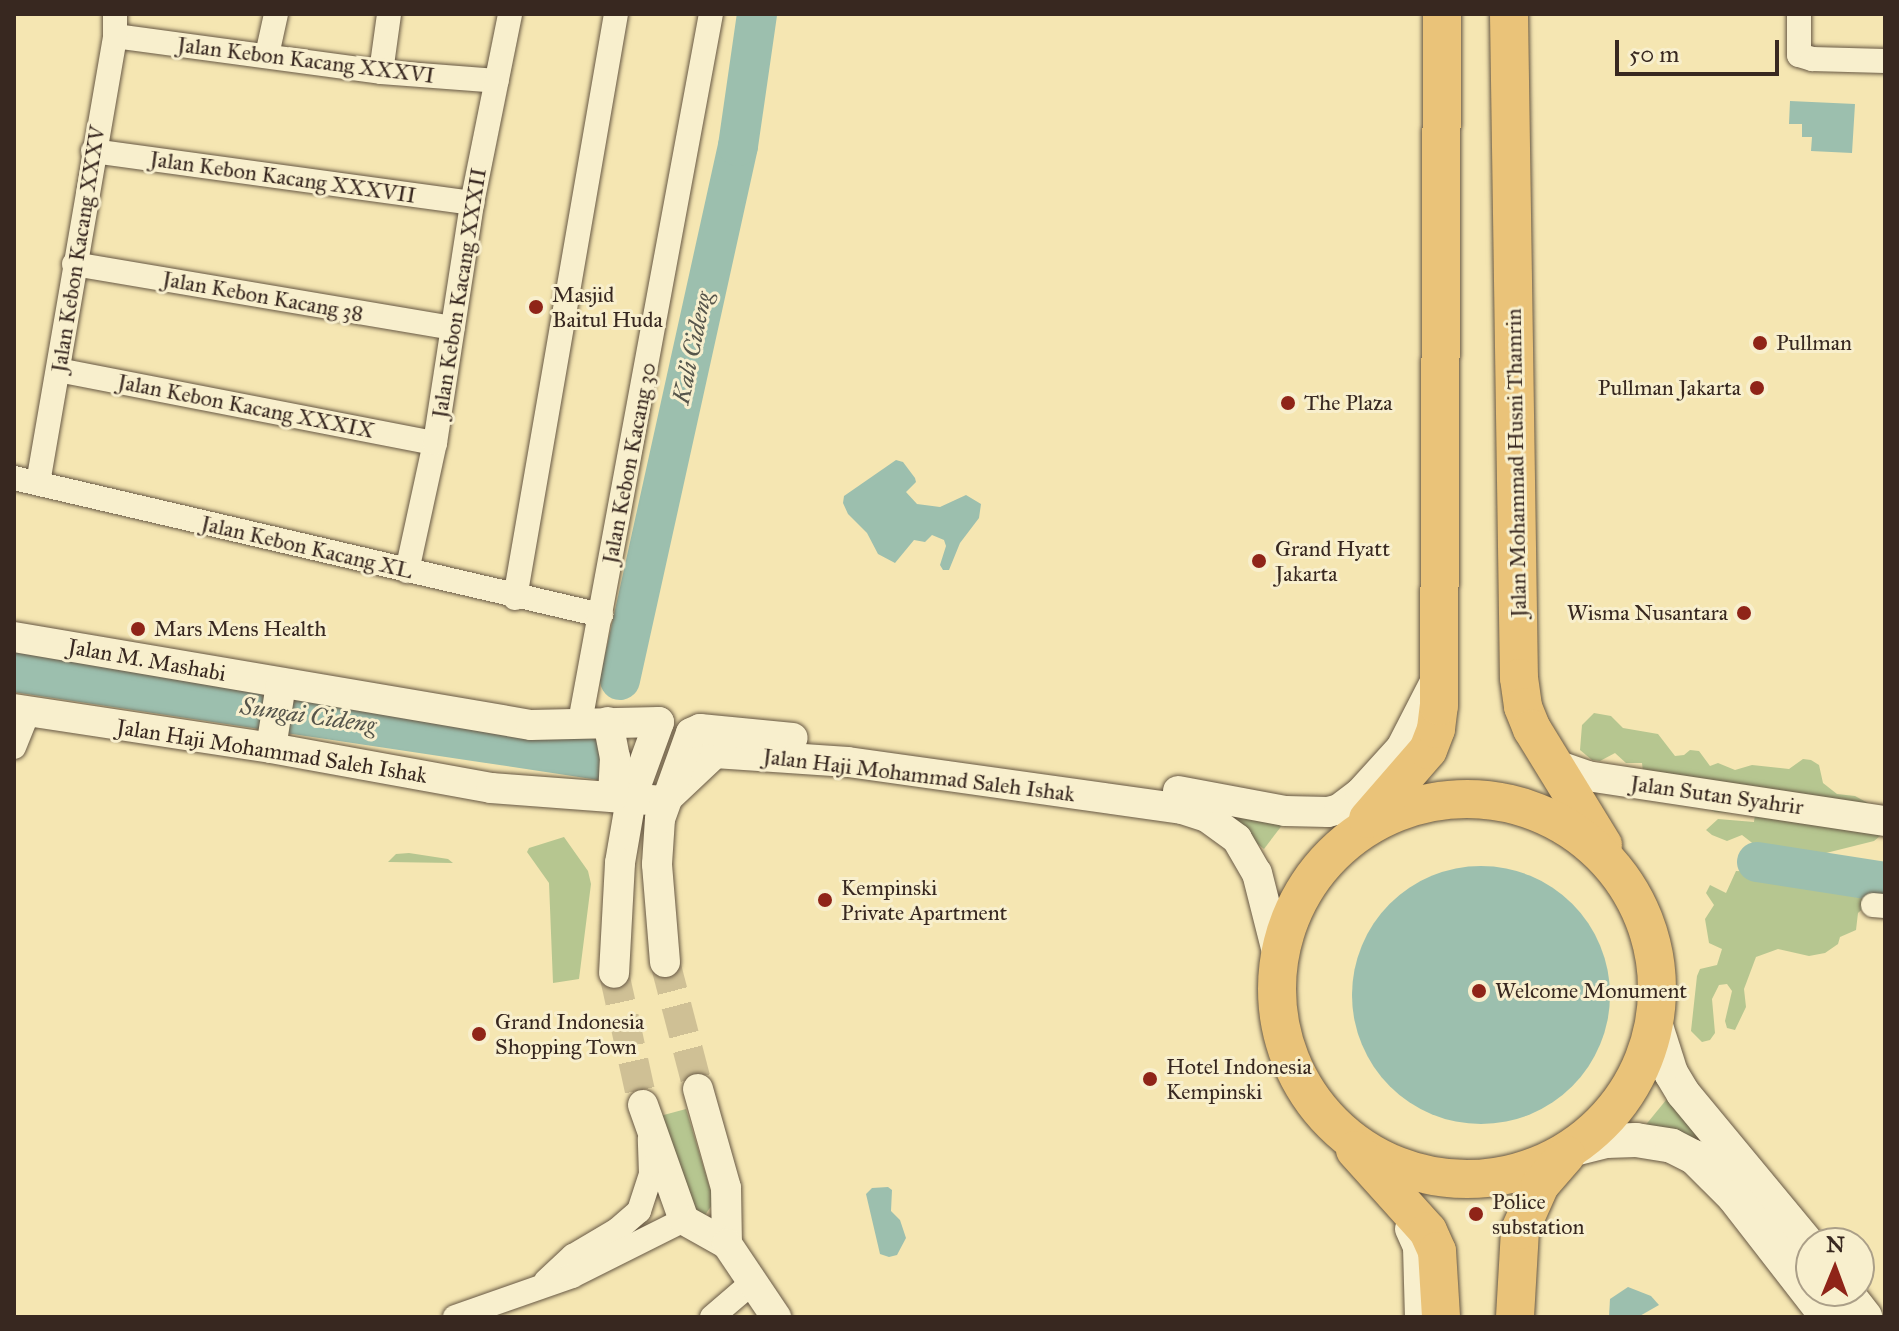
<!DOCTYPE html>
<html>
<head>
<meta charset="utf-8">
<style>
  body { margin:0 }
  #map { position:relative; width:1899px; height:1331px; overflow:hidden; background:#f5e6b2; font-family:"IM FELL Great Primer",serif }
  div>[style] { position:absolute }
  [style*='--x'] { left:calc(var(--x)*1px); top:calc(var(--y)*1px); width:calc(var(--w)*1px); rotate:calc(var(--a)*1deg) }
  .green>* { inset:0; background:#b6c690 }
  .water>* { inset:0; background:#9cbfae }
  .round { border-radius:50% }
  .river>* { height:40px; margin:-20px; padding:0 20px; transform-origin:20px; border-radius:20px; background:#9cbfae }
  .tertiary-tunnel>* { height:30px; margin-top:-15px; transform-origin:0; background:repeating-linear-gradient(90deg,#cfc095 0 30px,transparent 0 45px) }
  .roads { filter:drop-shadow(0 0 2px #675844) drop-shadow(0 0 2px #675844) }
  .minor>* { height:24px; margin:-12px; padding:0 12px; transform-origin:12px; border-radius:12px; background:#f8efcd }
  .tertiary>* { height:30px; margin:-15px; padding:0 15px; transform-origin:15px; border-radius:15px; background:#f8efcd }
  .secondary>* { height:34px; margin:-17px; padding:0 17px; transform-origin:17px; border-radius:17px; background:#f8efcd }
  .primary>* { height:38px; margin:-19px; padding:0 19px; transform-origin:19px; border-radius:19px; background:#eac379 }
  .primary>.ring { margin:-19px; padding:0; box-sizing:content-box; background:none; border:38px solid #eac379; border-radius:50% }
  .dots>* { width:22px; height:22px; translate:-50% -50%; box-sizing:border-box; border:4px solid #f8efcd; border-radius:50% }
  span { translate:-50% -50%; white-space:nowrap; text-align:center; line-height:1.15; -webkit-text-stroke:6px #f8efcd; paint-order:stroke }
  .street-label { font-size:22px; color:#382820 }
  .poi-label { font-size:22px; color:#382820 }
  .left { translate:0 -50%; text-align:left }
  .right { translate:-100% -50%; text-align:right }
  .water-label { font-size:24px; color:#56554b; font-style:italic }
  .frame { position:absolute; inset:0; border:16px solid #382820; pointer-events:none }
  .north { position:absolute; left:1795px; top:1227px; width:80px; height:80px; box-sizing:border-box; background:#f8efcd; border:2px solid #ab9f88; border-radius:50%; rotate:1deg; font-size:22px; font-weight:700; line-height:32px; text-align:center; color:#382820 }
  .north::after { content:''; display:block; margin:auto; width:28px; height:36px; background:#8f2418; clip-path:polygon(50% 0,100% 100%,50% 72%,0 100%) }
  .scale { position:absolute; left:1615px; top:40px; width:164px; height:36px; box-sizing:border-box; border:4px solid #382820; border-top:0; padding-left:10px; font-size:24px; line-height:28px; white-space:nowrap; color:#382820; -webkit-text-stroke:6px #f8efcd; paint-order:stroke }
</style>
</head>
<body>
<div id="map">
  <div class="green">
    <i style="clip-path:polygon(1594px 713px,1611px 716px,1623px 728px,1658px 734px,1675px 756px,1684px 755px,1690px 750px,1699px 751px,1710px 766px,1718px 763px,1735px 770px,1752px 765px,1789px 769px,1803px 759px,1811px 760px,1819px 765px,1823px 783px,1837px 794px,1855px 796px,1879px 809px,1885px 832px,1874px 841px,1814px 856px,1792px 848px,1760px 849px,1742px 835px,1727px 841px,1712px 835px,1706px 830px,1718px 819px,1754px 822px,1755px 814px,1715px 812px,1643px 772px,1642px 763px,1626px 763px,1615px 753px,1600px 761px,1592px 760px,1580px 750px,1582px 725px)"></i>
    <i style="clip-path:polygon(1219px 813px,1283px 824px,1264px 849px)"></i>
    <i style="clip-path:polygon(564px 837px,588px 871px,591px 884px,579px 979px,553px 983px,549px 883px,527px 852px,529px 848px)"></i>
    <i style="clip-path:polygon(409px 853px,448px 859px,453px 863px,388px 862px,396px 854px)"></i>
    <i style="clip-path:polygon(1786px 861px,1804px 868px,1811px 885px,1819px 889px,1828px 889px,1836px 875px,1863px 874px,1871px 879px,1876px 897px,1858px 913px,1856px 930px,1840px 937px,1838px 944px,1825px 953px,1809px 956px,1778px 949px,1756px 957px,1744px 989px,1746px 1007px,1735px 1030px,1727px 1028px,1725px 1021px,1732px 991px,1727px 984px,1719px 985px,1712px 999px,1715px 1033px,1710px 1040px,1702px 1042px,1691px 1031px,1697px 976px,1700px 969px,1717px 965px,1722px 949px,1709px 943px,1705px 919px,1714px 905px,1706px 893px,1710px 885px,1726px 893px,1736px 871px,1763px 872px,1776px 862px)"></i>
    <i style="clip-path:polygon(1671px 1094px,1720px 1156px,1644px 1127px)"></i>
    <i style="clip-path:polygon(686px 1109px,714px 1202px,705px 1215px,696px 1216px,660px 1116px)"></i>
  </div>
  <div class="water">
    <i style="clip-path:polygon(1790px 101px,1855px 104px,1852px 153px,1811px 151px,1812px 137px,1802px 137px,1802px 124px,1789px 124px)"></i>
    <i style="clip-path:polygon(896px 460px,903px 462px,915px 478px,916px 482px,906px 492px,917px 504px,940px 507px,966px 495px,981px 504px,979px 518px,960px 543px,949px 570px,943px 570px,940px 565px,946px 546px,944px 540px,932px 535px,925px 542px,914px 540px,895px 563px,878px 554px,867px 533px,848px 514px,843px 503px,844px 496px)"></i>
    <i class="round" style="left:1352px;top:866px;width:258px;height:258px"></i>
    <i style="clip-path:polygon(888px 1187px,892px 1190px,891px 1211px,900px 1220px,906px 1238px,897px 1255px,889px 1257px,880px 1254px,866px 1194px,872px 1188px)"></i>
    <i style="clip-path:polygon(1628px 1287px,1651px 1296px,1659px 1305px,1638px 1317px,1609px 1317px,1610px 1299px)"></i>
  </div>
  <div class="river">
    <i style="--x:14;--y:672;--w:594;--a:8.53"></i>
    <i style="--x:620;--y:680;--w:547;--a:-77.54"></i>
    <i style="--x:738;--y:146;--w:133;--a:-81.8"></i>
    <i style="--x:1757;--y:862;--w:130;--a:8.9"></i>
  </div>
  <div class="tertiary-tunnel">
    <i style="--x:665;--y:962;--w:131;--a:75.4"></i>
    <i style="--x:614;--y:973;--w:135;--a:77.6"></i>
  </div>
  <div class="roads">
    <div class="minor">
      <i style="--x:1799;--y:14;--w:41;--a:90"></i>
      <i style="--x:1799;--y:55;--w:14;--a:17"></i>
      <i style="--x:1812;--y:59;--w:73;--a:1.6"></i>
      <i style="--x:115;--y:36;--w:268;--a:7.7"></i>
      <i style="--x:381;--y:72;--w:116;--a:4.4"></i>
      <i style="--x:267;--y:55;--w:42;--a:-77.6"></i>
      <i style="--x:381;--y:72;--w:59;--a:-82.1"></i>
      <i style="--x:93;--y:151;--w:383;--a:7.8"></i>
      <i style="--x:74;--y:264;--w:384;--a:9.6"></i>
      <i style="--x:58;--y:370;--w:384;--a:11"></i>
      <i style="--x:14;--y:478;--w:603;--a:13.14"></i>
      <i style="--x:38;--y:483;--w:454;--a:-80.2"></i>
      <i style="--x:115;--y:36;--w:22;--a:-90"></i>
      <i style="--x:407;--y:571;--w:131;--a:-77.7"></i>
      <i style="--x:435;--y:443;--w:243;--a:-81.2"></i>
      <i style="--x:472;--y:203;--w:193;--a:-78.6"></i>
      <i style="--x:515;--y:598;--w:593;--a:-80.19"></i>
      <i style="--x:580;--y:722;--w:720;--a:-79.52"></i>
      <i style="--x:14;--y:747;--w:38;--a:-68"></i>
      <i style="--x:1873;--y:905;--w:12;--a:5"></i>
      <i style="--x:546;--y:1281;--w:37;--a:-43"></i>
      <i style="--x:573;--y:1256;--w:51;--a:-30.6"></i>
      <i style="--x:617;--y:1230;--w:29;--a:-41"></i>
      <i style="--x:639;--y:1211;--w:39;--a:-72"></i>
      <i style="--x:651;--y:1174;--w:35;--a:-92"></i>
      <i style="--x:455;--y:1317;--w:124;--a:-19.3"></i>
      <i style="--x:572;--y:1276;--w:125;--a:-26.6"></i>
      <i style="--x:712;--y:1317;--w:54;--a:-40.5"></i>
    </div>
    <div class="tertiary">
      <i style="--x:14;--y:637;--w:524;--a:9.66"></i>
      <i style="--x:531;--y:725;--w:128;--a:-1.3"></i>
      <i style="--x:659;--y:722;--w:82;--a:110"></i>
      <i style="--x:631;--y:799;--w:65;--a:99.8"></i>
      <i style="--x:620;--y:863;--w:110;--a:93.1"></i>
      <i style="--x:14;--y:709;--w:260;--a:8.6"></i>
      <i style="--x:271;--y:748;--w:224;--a:10.3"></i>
      <i style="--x:491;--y:788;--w:173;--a:4.3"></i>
      <i style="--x:664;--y:801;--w:70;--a:-43.3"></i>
      <i style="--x:715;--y:753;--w:133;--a:3.9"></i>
      <i style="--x:848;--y:762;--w:337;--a:8"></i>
      <i style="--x:1182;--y:809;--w:26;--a:18"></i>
      <i style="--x:1207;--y:817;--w:37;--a:36"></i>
      <i style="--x:1237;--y:839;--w:39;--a:60"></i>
      <i style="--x:1257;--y:873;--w:86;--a:75.8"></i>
      <i style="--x:608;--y:722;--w:36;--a:79"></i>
      <i style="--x:615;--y:757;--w:40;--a:92.9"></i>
      <i style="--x:271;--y:748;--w:65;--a:-81.1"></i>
      <i style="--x:1550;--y:763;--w:39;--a:19"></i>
      <i style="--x:1587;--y:776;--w:301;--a:8.6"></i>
      <i style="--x:1178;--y:791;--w:109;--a:10.6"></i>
      <i style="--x:1285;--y:811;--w:43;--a:1.3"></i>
      <i style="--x:1328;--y:812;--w:11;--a:-15"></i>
      <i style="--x:1339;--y:809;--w:26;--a:-37"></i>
      <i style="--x:1360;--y:793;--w:61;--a:-47.7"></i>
      <i style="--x:1401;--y:748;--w:76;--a:-62.8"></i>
      <i style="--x:665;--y:962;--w:98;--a:-94.7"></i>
      <i style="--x:657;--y:864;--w:45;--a:-86.2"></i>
      <i style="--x:660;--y:819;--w:91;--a:-70.2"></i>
      <i style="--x:691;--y:733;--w:10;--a:-24"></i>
      <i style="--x:700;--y:729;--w:93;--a:5.5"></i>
      <i style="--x:698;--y:1089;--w:103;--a:74.2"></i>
      <i style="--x:726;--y:1188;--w:56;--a:89"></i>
      <i style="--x:643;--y:1105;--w:122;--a:70.4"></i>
      <i style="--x:684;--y:1220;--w:49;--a:29.2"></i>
      <i style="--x:727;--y:1244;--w:88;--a:56.1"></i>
      <i style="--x:1410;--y:1229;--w:20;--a:66"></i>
      <i style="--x:1418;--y:1247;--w:70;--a:88.4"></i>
    </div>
    <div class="secondary">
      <i style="--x:1656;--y:1026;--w:49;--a:72.3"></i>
      <i style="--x:1671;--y:1073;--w:23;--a:59"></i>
      <i style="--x:1683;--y:1093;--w:201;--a:50.4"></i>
      <i style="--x:1570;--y:1150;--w:37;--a:-14"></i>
      <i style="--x:1606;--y:1141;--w:30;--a:-2"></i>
      <i style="--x:1636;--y:1140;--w:36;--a:9"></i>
      <i style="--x:1672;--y:1146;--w:25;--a:27"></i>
      <i style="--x:1694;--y:1157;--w:57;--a:45"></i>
      <i style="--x:1734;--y:1197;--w:152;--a:52.2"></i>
      <i style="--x:1845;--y:1291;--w:33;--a:52"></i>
    </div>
    <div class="primary">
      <i style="--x:1509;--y:14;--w:664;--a:89.14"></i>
      <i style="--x:1519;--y:678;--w:29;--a:82"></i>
      <i style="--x:1523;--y:707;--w:24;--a:68"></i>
      <i style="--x:1532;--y:729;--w:136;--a:58.5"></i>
      <i class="ring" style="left:1277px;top:799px;width:342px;height:342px"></i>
      <i style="--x:1368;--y:819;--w:91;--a:-49"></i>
      <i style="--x:1428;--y:750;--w:22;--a:-69"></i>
      <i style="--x:1436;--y:729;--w:23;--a:-83"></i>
      <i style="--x:1439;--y:706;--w:692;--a:-89.75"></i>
      <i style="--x:1355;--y:1150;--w:109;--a:48"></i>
      <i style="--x:1428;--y:1231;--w:22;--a:66"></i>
      <i style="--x:1437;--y:1251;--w:66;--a:86.5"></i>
      <i style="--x:1515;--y:1317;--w:87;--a:-86.7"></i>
      <i style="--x:1520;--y:1230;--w:49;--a:-66"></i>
      <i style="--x:1540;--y:1185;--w:40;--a:-49"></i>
    </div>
  </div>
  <div class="dots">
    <i style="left:536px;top:307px;background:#8f2418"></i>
    <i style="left:1760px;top:343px;background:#8f2418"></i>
    <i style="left:1757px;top:388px;background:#8f2418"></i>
    <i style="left:1288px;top:403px;background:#8f2418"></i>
    <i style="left:1259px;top:561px;background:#8f2418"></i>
    <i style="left:1744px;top:613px;background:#8f2418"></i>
    <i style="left:138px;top:629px;background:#8f2418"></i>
    <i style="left:825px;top:900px;background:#8f2418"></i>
    <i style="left:1479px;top:991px;background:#8f2418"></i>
    <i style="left:479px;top:1034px;background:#8f2418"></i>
    <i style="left:1150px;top:1079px;background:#8f2418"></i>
    <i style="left:1476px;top:1214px;background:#8f2418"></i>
  </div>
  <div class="street-label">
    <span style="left:306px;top:60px;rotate:7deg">Jalan Kebon Kacang XXXVI</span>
    <span style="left:283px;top:177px;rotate:8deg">Jalan Kebon Kacang XXXVII</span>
    <span style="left:78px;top:249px;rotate:-81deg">Jalan Kebon Kacang XXXV</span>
    <span style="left:459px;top:293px;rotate:-81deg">Jalan Kebon Kacang XXXII</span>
    <span style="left:263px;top:296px;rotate:10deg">Jalan Kebon Kacang 38</span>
    <span style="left:246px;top:406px;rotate:11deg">Jalan Kebon Kacang XXXIX</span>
    <span style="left:629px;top:463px;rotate:-79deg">Jalan Kebon Kacang 30</span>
    <span style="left:1516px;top:463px;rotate:-91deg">Jalan Mohammad Husni Thamrin</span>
    <span style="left:307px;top:547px;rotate:13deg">Jalan Kebon Kacang XL</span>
    <span style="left:147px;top:660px;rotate:10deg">Jalan M. Mashabi</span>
    <span style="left:272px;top:751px;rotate:9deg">Jalan Haji Mohammad Saleh Ishak</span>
    <span style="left:919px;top:775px;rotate:7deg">Jalan Haji Mohammad Saleh Ishak</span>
    <span style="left:1717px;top:795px;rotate:8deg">Jalan Sutan Syahrir</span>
  </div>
  <div class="poi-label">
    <span class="left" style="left:552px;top:307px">Masjid<br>Baitul Huda</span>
    <span class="left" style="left:1776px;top:343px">Pullman</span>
    <span class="right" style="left:1741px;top:388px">Pullman Jakarta</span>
    <span class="left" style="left:1304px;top:403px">The Plaza</span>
    <span class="left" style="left:1275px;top:561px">Grand Hyatt<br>Jakarta</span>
    <span class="right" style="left:1728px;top:613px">Wisma Nusantara</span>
    <span class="left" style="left:154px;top:629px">Mars Mens Health</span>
    <span class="left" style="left:841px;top:900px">Kempinski<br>Private Apartment</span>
    <span class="left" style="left:1495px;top:991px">Welcome Monument</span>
    <span class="left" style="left:495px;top:1034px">Grand Indonesia<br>Shopping Town</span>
    <span class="left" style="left:1166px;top:1079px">Hotel Indonesia<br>Kempinski</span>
    <span class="left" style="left:1492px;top:1214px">Police<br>substation</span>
  </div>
  <div class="water-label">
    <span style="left:693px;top:348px;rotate:-78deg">Kali Cideng</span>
    <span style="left:308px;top:716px;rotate:8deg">Sungai Cideng</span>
  </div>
  <div class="frame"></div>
  <div class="north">N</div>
  <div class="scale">50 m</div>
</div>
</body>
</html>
